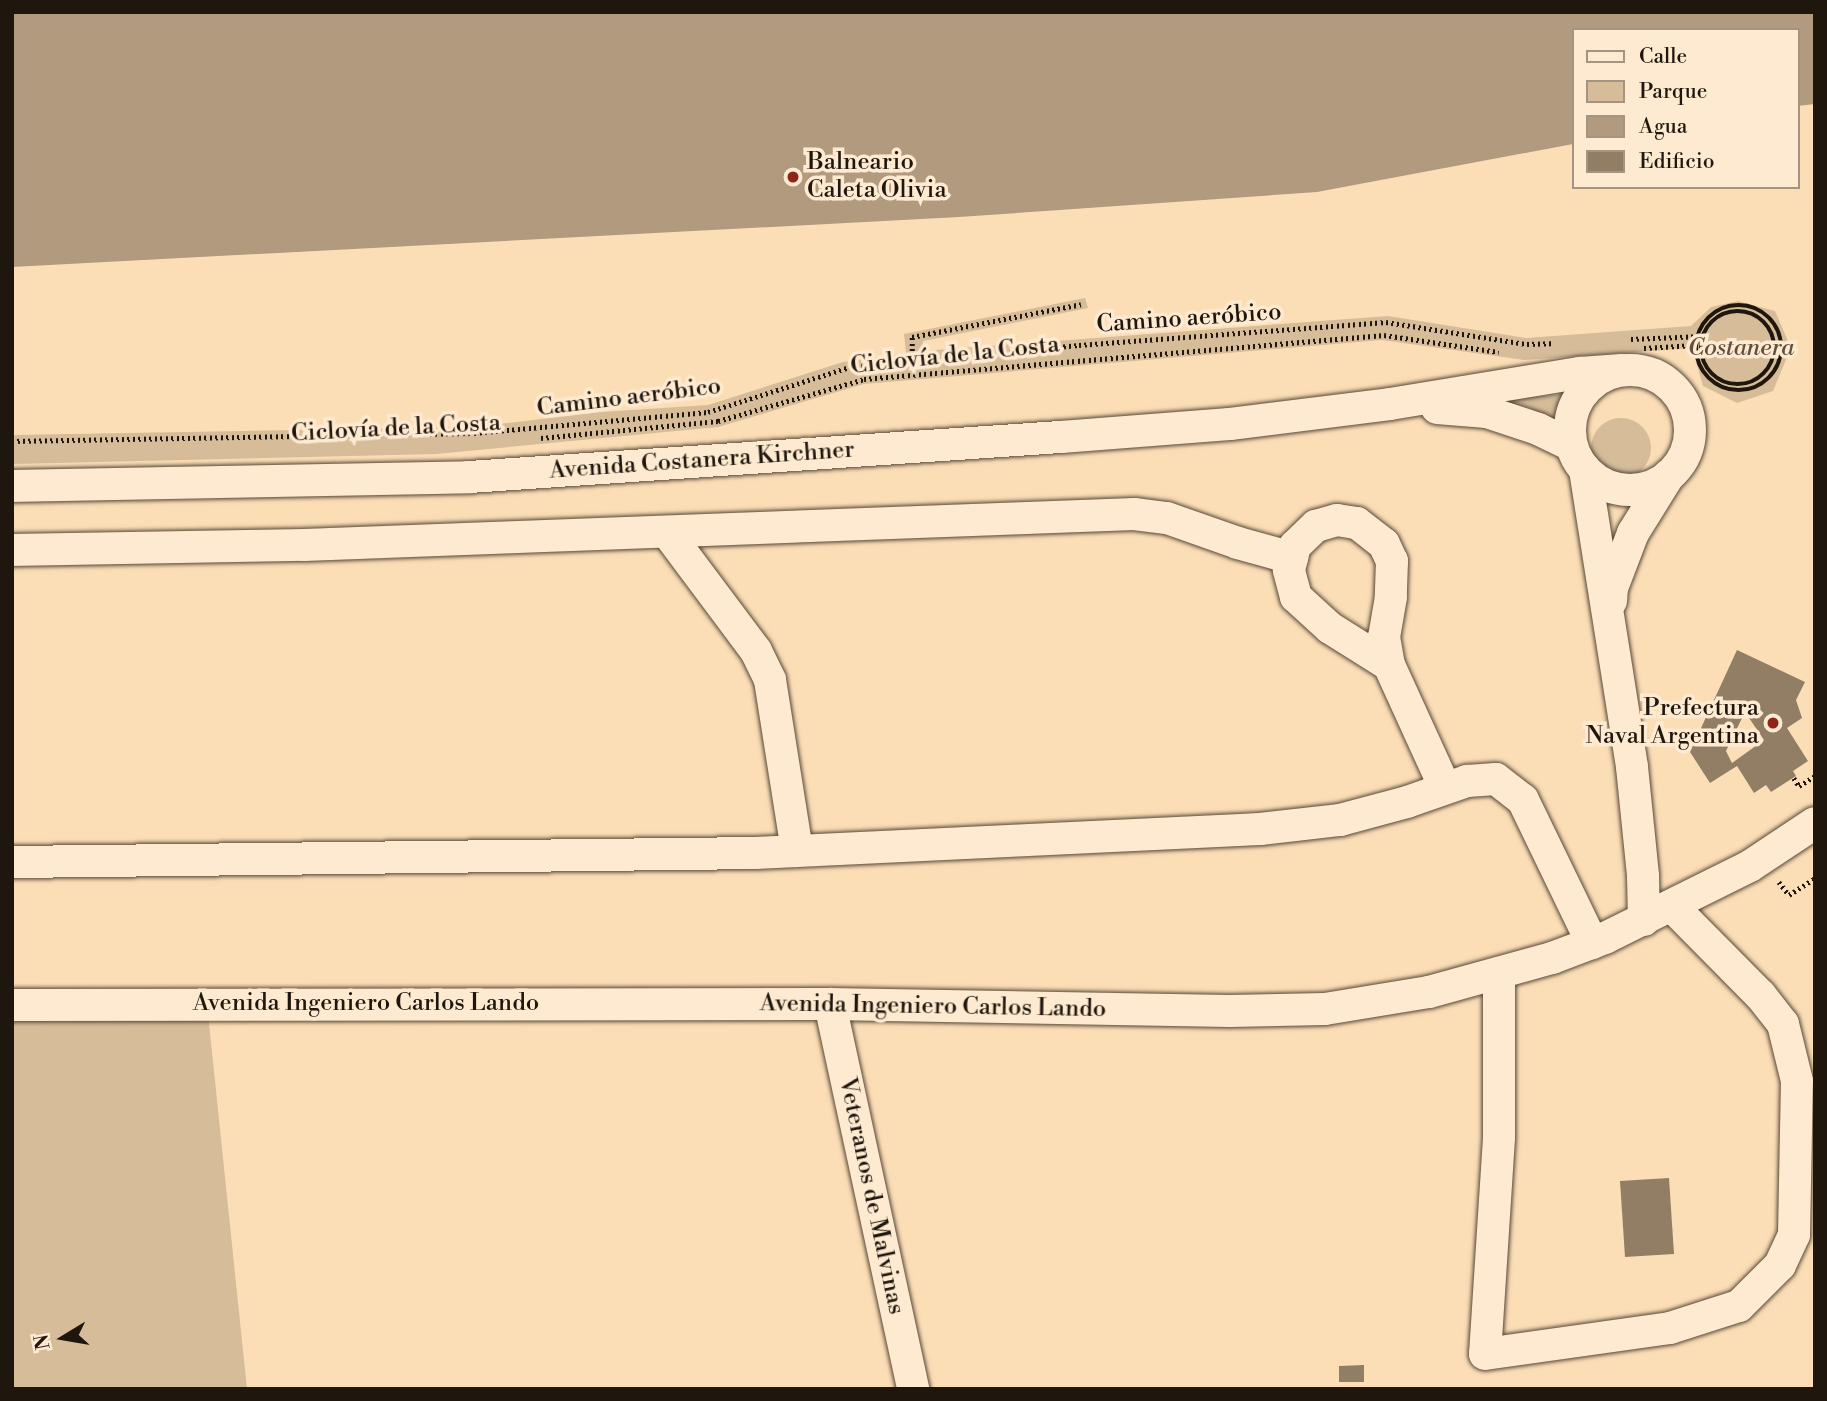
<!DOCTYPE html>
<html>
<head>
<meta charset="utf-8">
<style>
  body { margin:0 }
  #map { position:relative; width:1827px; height:1401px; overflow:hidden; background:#fcdeb6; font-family:"Libre Bodoni",serif }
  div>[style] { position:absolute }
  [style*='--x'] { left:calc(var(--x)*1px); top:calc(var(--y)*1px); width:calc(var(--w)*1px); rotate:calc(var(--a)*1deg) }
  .green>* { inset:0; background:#d6bc99 }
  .round { border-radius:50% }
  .water>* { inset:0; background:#b19a7d }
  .building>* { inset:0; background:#927e65 }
  .path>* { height:4.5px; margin-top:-2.25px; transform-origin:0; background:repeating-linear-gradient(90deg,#1f160e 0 2px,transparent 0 5.5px) }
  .path>.ring { margin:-2.25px; padding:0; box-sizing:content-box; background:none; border:4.5px solid #1f160e; border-radius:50% }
  .roads { filter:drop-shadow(0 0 2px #564838) drop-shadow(0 0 2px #564838) }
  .minor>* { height:32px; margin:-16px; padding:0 16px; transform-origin:16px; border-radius:16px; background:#fdead0 }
  .minor>.ring { margin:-16px; padding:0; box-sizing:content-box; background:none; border:32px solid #fdead0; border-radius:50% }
  .dots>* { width:19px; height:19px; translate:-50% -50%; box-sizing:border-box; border:4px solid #fdead0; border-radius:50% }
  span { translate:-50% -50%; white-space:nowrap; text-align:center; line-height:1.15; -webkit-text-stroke:7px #fdead0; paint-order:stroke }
  .poi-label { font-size:24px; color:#1f160e }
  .left { translate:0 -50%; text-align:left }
  .right { translate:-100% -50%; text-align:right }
  .street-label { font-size:24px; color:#1f160e }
  .park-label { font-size:24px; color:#5f503f; font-style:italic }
  .frame { position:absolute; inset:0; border:14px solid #1f160e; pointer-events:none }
  .legend { position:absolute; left:1572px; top:28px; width:228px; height:161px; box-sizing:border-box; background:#fdead0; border:2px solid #a49582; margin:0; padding:9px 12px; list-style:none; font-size:21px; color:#1f160e }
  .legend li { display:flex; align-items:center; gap:14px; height:35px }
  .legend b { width:35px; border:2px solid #a49582 }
  .north { position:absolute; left:28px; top:1303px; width:70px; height:70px; -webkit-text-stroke:5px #fdead0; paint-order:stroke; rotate:259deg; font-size:19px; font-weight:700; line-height:28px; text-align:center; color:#1f160e }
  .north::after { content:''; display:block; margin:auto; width:24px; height:32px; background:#1f160e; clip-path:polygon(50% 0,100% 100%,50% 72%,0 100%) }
</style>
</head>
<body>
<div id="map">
  <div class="green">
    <i style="clip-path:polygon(1085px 298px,1088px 308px,923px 341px,922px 351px,1388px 316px,1526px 338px,1691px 326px,1711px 307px,1738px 301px,1775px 311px,1791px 348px,1773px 391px,1737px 403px,1703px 386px,1692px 348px,1524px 360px,1382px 340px,864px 384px,718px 427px,436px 454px,12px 464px,12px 435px,473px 427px,601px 412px,708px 405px,843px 362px,906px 353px,904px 334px)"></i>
    <i style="clip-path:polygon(1569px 394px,1558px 417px,1560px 430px,1530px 408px,1497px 400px)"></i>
    <i class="round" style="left:1591px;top:418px;width:60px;height:60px"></i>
    <i style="clip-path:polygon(207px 1004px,247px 1389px,12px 1389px,12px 1005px)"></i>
  </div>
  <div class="water">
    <i style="clip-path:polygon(12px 12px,1815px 12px,1815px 104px,1797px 106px,1797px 30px,1573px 30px,1573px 144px,1317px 192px,959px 217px,12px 267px)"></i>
  </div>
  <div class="building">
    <i style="clip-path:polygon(evenodd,1737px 650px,1805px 682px,1796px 700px,1802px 718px,1787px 728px,1808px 761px,1793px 771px,1796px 776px,1771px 792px,1766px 785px,1754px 793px,1737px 766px,1710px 783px,1690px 752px,1737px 650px,1745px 712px,1764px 740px,1732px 763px,1726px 751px,1745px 712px)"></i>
    <i style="clip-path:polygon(1669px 1178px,1674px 1254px,1625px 1257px,1620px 1181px)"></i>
    <i style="clip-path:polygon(1364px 1365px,1364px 1382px,1339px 1382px,1339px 1366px)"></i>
  </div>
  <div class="path">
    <i class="ring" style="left:1696px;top:305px;width:81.5px;height:81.5px"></i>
    <i class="ring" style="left:1701px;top:311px;width:69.5px;height:69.5px"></i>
    <i style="--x:1631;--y:339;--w:72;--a:-2.4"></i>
    <i style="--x:1644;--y:348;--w:51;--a:-3.4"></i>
    <i style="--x:912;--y:362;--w:25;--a:-90"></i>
    <i style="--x:912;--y:337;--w:172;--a:-11"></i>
    <i style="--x:541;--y:438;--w:178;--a:-5.5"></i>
    <i style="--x:718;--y:421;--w:152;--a:-16"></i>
    <i style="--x:864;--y:379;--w:522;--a:-4.84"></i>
    <i style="--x:1384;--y:335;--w:116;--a:8.4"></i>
    <i style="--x:12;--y:441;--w:462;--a:-1"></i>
    <i style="--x:474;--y:433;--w:235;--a:-5.1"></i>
    <i style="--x:708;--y:412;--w:149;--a:-17.6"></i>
    <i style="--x:850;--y:367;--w:230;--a:-5.5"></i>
    <i style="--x:1079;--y:345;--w:308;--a:-4.3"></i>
    <i style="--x:1386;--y:322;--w:143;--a:8.9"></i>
    <i style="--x:1527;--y:344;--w:25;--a:-2"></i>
    <i style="--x:1794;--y:778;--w:9;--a:58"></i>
    <i style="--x:1799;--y:786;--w:19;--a:-32"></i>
    <i style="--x:1779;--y:882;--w:16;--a:52"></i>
    <i style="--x:1789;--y:895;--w:31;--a:-33"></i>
  </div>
  <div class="roads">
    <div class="minor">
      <i class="ring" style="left:1570px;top:370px;width:88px;height:88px"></i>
      <i style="--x:1437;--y:408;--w:50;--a:4.6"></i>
      <i style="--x:1487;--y:412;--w:54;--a:18.4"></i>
      <i style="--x:1538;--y:429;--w:37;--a:26"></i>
      <i style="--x:1585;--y:470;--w:301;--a:81"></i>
      <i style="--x:1632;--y:767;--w:110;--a:84.2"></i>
      <i style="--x:1643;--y:876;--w:44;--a:88.7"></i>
      <i style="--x:12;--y:486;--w:457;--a:-1.1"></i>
      <i style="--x:469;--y:477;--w:593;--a:-3.87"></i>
      <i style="--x:1061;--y:437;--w:169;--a:-4.4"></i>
      <i style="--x:1230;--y:424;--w:161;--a:-7.1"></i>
      <i style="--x:1390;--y:404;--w:193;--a:-9.3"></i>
      <i style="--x:1580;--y:373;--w:42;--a:-4.1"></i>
      <i style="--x:667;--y:532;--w:149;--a:53.2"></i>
      <i style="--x:756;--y:651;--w:32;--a:64"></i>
      <i style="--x:770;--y:680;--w:173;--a:81"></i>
      <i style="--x:12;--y:550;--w:292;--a:-1"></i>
      <i style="--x:304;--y:545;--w:831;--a:-2.14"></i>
      <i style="--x:1134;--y:514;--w:33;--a:7"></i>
      <i style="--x:1167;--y:518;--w:75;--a:19.4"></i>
      <i style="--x:1238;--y:543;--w:56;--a:15.5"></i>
      <i style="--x:1611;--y:601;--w:13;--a:-86"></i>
      <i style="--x:1612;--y:588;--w:59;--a:-69.1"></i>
      <i style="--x:1633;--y:533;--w:68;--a:-58.2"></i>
      <i style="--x:1389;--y:665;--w:70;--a:-147.9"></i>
      <i style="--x:1330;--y:628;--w:46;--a:-137.6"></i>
      <i style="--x:1296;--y:597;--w:28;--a:-105"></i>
      <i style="--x:1289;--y:570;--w:25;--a:-76"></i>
      <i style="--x:1295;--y:546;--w:29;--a:-44"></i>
      <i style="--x:1316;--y:526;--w:22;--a:-16"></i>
      <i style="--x:1337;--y:520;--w:20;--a:9"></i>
      <i style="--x:1357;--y:523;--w:34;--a:38"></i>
      <i style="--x:1384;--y:544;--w:19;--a:65"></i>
      <i style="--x:1392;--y:561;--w:36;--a:92"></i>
      <i style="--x:1391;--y:597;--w:41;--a:99.9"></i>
      <i style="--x:1384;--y:637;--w:28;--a:80"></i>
      <i style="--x:1389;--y:665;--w:135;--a:65.5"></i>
      <i style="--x:12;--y:862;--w:743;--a:-0.69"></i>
      <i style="--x:755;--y:853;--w:506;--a:-2.72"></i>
      <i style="--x:1260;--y:829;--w:81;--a:-6.4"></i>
      <i style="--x:1340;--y:820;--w:69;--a:-15"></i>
      <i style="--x:1407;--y:802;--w:64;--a:-19.3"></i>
      <i style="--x:1467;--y:781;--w:29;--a:-4"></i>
      <i style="--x:1496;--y:779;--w:34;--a:38"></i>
      <i style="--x:1523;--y:800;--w:159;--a:64.2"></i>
      <i style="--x:1499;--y:973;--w:165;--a:90"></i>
      <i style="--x:1499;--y:1138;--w:216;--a:93.7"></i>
      <i style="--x:1485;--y:1354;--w:187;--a:-8"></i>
      <i style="--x:1670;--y:1328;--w:72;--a:-17.7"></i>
      <i style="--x:1739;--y:1306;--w:58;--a:-45"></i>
      <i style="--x:1780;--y:1265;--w:33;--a:-65"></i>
      <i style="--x:1794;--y:1235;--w:154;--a:-88.9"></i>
      <i style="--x:1797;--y:1081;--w:59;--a:-103.8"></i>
      <i style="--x:1783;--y:1024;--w:37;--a:-128"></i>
      <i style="--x:1760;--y:995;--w:125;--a:-134.7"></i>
      <i style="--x:830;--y:1004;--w:394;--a:77.8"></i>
      <i style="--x:12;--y:1005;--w:818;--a:-0.07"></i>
      <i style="--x:830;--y:1004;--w:400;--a:1"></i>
      <i style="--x:1230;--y:1011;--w:95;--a:-1.2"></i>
      <i style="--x:1325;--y:1009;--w:105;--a:-9.3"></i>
      <i style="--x:1429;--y:992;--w:128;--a:-15.5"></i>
      <i style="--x:1552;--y:958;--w:57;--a:-20.7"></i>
      <i style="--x:1605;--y:938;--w:162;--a:-26.4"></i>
      <i style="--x:1750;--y:866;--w:78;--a:-33.5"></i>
    </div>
  </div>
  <div class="dots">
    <i style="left:793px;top:177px;background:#8f2418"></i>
    <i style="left:1773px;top:723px;background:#8f2418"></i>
  </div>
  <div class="poi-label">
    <span class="left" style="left:807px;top:177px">Balneario<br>Caleta Olivia</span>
    <span class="right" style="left:1759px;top:723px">Prefectura<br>Naval Argentina</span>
  </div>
  <div class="street-label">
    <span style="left:1189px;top:319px;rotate:-4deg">Camino aeróbico</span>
    <span style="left:955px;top:356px;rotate:-6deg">Ciclovía de la Costa</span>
    <span style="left:629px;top:398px;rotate:-7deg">Camino aeróbico</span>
    <span style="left:396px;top:429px;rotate:-3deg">Ciclovía de la Costa</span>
    <span style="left:702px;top:461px;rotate:-4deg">Avenida Costanera Kirchner</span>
    <span style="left:366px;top:1004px">Avenida Ingeniero Carlos Lando</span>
    <span style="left:933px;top:1007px;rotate:1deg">Avenida Ingeniero Carlos Lando</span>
    <span style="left:871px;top:1196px;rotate:78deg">Veteranos de Malvinas</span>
  </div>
  <div class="park-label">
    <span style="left:1741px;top:349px">Costanera</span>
  </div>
  <div class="frame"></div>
  <ul class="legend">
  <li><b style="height:9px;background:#fdead0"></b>Calle</li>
  <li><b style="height:19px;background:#d6bc99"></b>Parque</li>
  <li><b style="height:19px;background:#b19a7d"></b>Agua</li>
  <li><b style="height:19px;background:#927e65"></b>Edificio</li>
  </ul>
  <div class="north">N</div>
</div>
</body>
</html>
